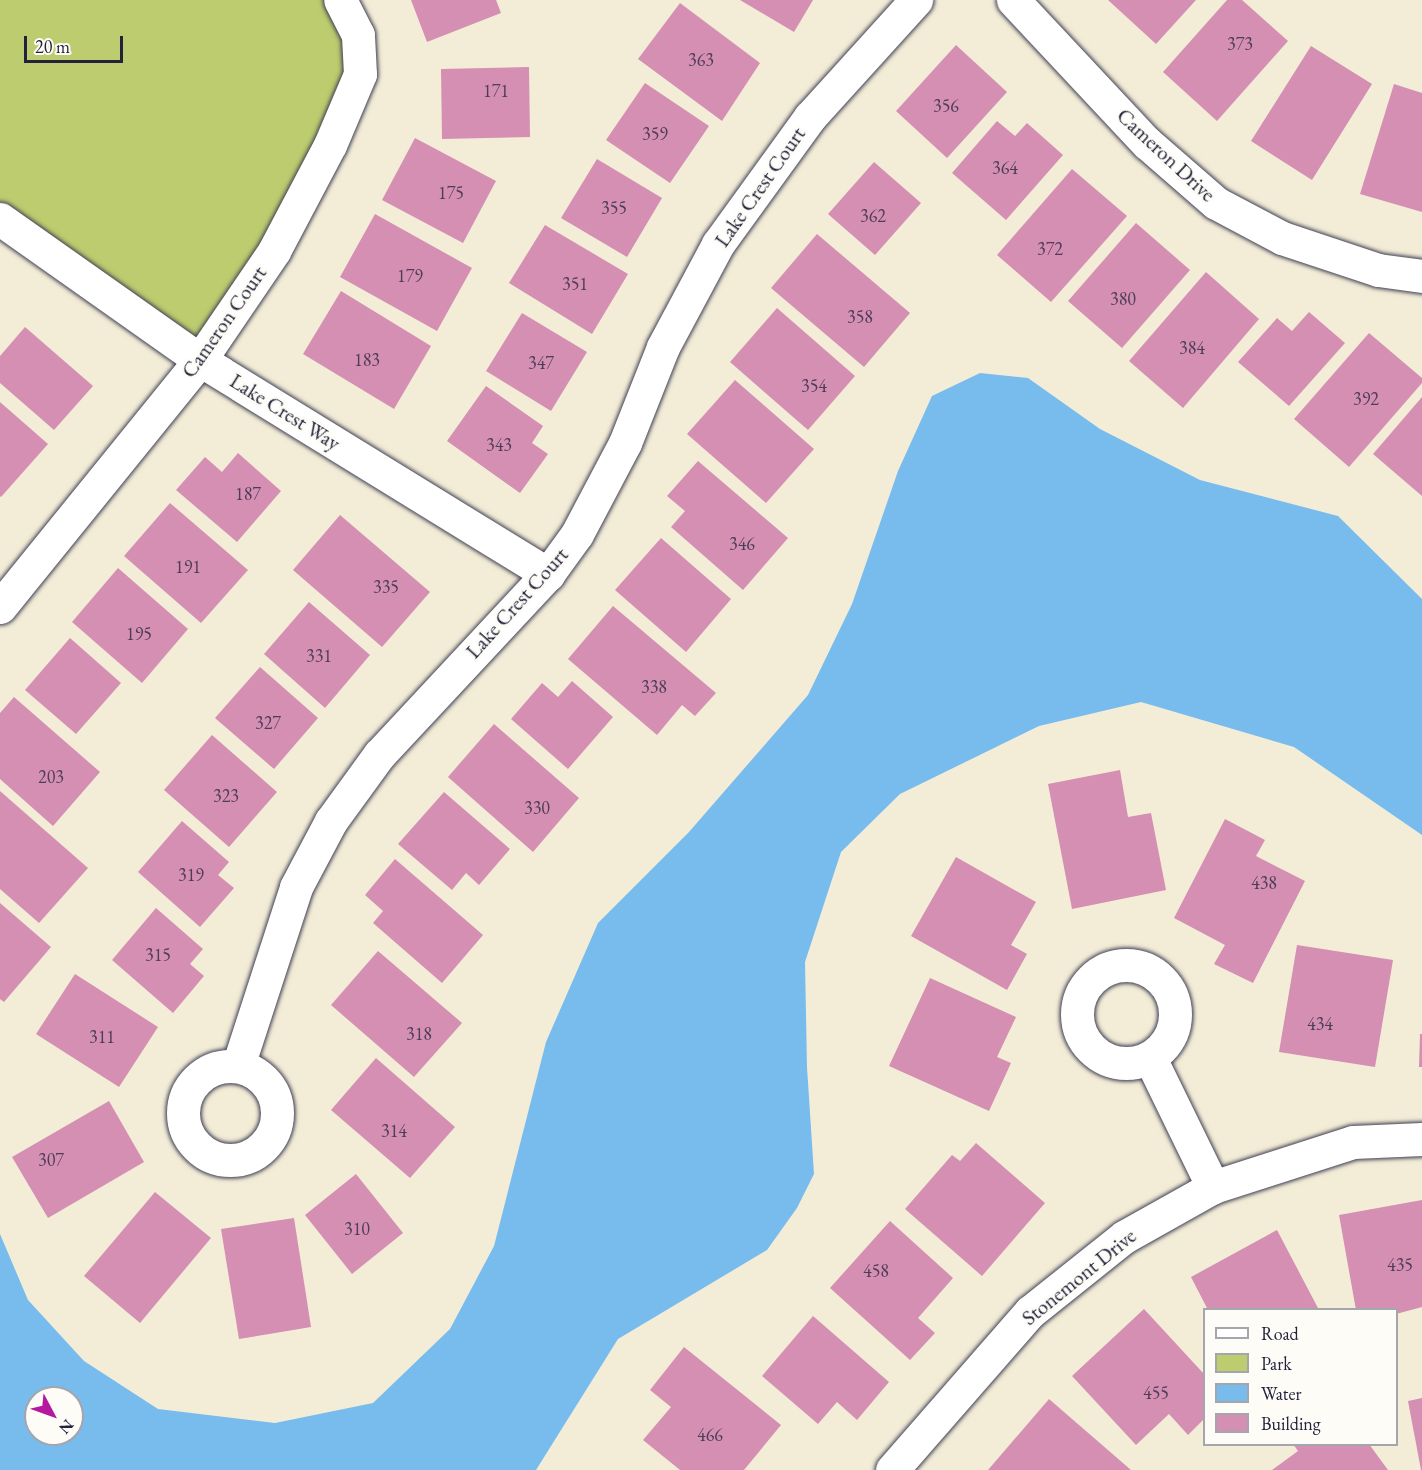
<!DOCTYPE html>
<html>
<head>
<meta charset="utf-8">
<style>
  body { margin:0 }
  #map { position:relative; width:1422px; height:1470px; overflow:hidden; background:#f3edd8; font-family:"EB Garamond",serif }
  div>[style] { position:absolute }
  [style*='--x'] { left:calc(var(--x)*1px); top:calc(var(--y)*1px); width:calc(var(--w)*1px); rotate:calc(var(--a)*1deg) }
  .green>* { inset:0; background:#bccc6f }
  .water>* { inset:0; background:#78bcee }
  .building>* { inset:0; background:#d48fb3 }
  .roads { filter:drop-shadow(0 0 2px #414053) drop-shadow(0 0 2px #414053) }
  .minor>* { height:33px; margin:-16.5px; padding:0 16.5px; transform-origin:16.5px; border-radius:16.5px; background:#fff }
  .minor>.ring { margin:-16.5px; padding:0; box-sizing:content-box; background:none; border:33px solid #fff; border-radius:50% }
  span { translate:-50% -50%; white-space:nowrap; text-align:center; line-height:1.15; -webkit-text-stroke:6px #fdfcf7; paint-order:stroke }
  .number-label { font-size:18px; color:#4e3d59 }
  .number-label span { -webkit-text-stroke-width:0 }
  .street-label { font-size:21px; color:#22223b }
  .legend { position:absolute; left:1203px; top:1308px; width:195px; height:138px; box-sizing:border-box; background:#fdfcf7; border:2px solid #a5a5ac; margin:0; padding:8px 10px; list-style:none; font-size:18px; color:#22223b }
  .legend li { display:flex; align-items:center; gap:12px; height:30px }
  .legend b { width:30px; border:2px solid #a5a5ac }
  .north { position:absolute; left:24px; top:1386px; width:60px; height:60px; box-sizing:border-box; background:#fdfcf7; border:2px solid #a5a5ac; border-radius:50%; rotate:131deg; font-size:16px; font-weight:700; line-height:24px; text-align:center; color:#22223b }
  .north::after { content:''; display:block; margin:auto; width:21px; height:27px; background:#b5179e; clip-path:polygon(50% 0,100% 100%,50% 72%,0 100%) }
  .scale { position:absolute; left:24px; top:36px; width:99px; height:27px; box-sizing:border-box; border:3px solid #22223b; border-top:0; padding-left:8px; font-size:18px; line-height:21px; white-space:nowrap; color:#22223b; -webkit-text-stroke:4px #fdfcf7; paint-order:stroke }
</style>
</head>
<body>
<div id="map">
  <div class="green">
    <i style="clip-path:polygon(0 0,340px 0,360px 74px,200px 360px,0 219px)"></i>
  </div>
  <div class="water">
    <i style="clip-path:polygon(evenodd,980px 373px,1028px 378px,1100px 429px,1200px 480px,1338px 516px,1422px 599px,1422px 835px,1294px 747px,1141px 702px,1039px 726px,900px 794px,841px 852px,805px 962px,807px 1067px,814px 1174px,797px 1208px,767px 1250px,618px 1339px,536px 1470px,0 1470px,0 1234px,28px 1300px,84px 1361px,158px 1409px,275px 1423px,373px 1403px,450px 1329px,494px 1246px,546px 1042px,598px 923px,689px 832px,808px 695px,852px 604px,898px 471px,932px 396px,980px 373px,36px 1398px,72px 1398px,72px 1434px,36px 1434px,36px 1398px)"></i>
  </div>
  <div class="building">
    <i style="clip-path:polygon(411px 0,496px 0,501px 13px,427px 42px)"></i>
    <i style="clip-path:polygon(740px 0,813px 0,794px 32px)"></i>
    <i style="clip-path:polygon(1108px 0,1196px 0,1156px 44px)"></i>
    <i style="clip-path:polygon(1227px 0,1242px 0,1288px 41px,1217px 121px,1163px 72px)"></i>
    <i style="clip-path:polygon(680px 3px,760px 63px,722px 121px,638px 59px)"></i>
    <i style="clip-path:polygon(956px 45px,1007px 92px,947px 158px,896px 111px)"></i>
    <i style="clip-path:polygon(1311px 46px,1372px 84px,1312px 180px,1251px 141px)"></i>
    <i style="clip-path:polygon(529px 67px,530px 137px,442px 139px,441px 69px)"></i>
    <i style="clip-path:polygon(645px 83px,709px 126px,670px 183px,606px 140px)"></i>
    <i style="clip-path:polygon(1394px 84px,1422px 93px,1422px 212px,1360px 194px)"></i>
    <i style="clip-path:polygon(997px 121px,1015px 136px,1027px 123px,1063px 155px,1006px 220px,952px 173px)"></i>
    <i style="clip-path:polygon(415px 138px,496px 181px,463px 243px,382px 200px)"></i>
    <i style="clip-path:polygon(597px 159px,662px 198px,627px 257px,561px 218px)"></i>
    <i style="clip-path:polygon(874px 162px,921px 203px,875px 255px,828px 214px)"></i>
    <i style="clip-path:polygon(1072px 169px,1127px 216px,1051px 302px,997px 255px)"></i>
    <i style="clip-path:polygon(375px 214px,472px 268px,437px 331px,340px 277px)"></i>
    <i style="clip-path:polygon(1136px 223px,1190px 270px,1122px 348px,1068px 301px)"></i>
    <i style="clip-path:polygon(545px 225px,628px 274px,592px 334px,509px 283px)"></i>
    <i style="clip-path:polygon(817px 234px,910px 313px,864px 367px,771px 288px)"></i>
    <i style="clip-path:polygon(1206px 272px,1259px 319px,1183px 408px,1129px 361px)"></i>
    <i style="clip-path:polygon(341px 291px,431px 346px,394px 409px,303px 354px)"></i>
    <i style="clip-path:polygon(777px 308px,855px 376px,808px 430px,730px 362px)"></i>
    <i style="clip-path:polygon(1309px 312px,1345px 343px,1289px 406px,1238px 362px,1277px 318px,1292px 331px)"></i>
    <i style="clip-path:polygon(522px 313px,587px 352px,551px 411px,486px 371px)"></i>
    <i style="clip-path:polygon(25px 327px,93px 386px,54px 430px,0 383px,0 356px)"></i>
    <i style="clip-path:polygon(1369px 333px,1422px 378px,1422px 383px,1349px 467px,1294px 419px)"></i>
    <i style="clip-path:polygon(735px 380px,814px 449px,766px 503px,687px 434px)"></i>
    <i style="clip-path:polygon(486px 386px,543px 426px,532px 443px,548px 454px,520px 493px,447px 441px)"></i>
    <i style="clip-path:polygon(1422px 397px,1422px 496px,1373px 454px)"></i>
    <i style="clip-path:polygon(0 402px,48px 444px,1px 497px,0 496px)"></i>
    <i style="clip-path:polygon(238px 453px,281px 491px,237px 542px,176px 490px,205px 457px,222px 472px)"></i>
    <i style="clip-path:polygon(698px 461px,788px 538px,743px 590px,671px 527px,685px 511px,667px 496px)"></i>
    <i style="clip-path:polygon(170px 503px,248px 570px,201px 623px,124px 556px)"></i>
    <i style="clip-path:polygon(340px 515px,430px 592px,382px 647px,293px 570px)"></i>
    <i style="clip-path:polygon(661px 538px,731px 599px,686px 652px,615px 590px)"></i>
    <i style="clip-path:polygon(118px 568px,188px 629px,142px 683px,72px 622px)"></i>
    <i style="clip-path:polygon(309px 602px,370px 655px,325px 708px,264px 654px)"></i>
    <i style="clip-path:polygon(613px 606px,716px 693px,695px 716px,682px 705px,657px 735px,568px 659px)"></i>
    <i style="clip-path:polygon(70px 638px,121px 683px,76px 734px,25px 690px)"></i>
    <i style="clip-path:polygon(260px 667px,318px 718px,274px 769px,215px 718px)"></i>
    <i style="clip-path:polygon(572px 681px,613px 717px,568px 769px,511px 719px,542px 683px,558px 697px)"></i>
    <i style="clip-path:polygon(14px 697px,100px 772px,53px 826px,0 779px,0 713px)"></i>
    <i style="clip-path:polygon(494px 724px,579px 798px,533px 852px,448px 777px)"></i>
    <i style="clip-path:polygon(212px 735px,277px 792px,229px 847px,164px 790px)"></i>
    <i style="clip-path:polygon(1120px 770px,1128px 817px,1151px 813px,1166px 890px,1072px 909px,1048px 784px)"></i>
    <i style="clip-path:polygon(0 791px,88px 868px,39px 923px,0 889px)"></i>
    <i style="clip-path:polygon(444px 792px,510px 849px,479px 885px,466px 873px,452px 890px,398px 844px)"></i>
    <i style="clip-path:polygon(1225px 819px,1265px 840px,1256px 856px,1305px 881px,1253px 983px,1214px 964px,1225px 945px,1174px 918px)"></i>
    <i style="clip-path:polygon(182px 821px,229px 862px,218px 875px,234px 888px,200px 927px,138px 872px)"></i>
    <i style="clip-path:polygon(956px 857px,1036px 902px,1011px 945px,1027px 954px,1007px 990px,911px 936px)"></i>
    <i style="clip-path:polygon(395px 859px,483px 935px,442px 983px,373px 923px,383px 911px,365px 895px)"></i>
    <i style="clip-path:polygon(0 903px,51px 947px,4px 1002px,0 999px)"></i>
    <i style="clip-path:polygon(156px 908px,203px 949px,190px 964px,204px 976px,173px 1013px,112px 960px)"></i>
    <i style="clip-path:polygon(1297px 945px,1393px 960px,1375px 1067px,1279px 1052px)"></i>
    <i style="clip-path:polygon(378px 951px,462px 1023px,414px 1077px,331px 1005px)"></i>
    <i style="clip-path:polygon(75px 974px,158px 1027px,119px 1087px,36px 1034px)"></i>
    <i style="clip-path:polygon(930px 978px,1016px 1017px,997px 1057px,1011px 1063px,989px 1111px,889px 1066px)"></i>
    <i style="clip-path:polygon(1420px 1034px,1422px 1034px,1422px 1067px,1419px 1067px)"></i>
    <i style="clip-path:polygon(376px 1058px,455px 1127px,410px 1178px,331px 1110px)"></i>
    <i style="clip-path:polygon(109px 1101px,144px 1162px,48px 1218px,12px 1157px)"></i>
    <i style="clip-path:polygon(976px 1143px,1045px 1203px,982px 1276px,905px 1209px,952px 1155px,960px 1161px)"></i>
    <i style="clip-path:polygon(356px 1174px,403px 1233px,352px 1274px,305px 1215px)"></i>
    <i style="clip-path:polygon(155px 1192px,211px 1238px,140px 1323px,84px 1276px)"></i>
    <i style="clip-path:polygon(1422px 1200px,1422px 1307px,1396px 1314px,1396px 1310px,1356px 1310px,1339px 1215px)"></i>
    <i style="clip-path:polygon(294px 1218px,311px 1327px,239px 1339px,221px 1229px)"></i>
    <i style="clip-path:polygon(890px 1221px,953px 1278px,918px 1318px,935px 1333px,910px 1360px,830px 1288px)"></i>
    <i style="clip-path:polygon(1277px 1230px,1319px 1310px,1208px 1310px,1191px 1277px)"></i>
    <i style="clip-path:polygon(1144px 1309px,1204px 1374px,1204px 1419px,1188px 1435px,1169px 1414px,1136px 1445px,1072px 1376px)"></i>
    <i style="clip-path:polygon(813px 1316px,889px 1382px,857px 1420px,837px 1402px,818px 1424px,762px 1376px)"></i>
    <i style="clip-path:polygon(684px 1347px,781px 1425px,744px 1470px,680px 1470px,643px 1440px,671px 1407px,650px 1390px)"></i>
    <i style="clip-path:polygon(1422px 1398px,1422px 1470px,1421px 1470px,1408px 1401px)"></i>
    <i style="clip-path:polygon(1049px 1399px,1131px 1470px,988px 1470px)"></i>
    <i style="clip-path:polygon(1293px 1444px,1369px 1444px,1388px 1470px,1272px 1470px,1298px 1451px)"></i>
  </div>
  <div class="roads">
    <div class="minor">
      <i style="--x:1013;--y:0;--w:196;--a:46.9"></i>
      <i style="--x:1147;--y:143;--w:91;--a:41"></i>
      <i style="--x:1216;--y:203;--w:75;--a:27.9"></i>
      <i style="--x:1282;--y:238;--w:101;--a:18.4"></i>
      <i style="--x:1378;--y:270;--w:44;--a:7.8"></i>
      <i style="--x:0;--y:219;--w:245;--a:35.2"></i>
      <i style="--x:200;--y:360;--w:409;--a:31.6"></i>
      <i style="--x:0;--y:607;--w:318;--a:-51"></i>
      <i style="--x:200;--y:360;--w:132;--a:-55.8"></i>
      <i style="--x:274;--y:251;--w:120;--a:-62.2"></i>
      <i style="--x:330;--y:145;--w:77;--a:-67.1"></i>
      <i style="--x:360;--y:74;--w:39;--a:-93"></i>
      <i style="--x:358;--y:35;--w:39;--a:-117"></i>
      <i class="ring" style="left:1077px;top:965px;width:65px;height:65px"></i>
      <i style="--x:1150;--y:1058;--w:144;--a:64"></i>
      <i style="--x:238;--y:1066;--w:188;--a:-72"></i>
      <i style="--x:296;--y:887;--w:75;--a:-62.1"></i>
      <i style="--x:331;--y:821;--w:82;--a:-54"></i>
      <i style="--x:379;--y:755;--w:248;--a:-47"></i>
      <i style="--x:548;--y:574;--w:49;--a:-54.1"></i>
      <i style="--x:577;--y:534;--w:103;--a:-62.2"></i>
      <i style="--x:625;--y:443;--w:103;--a:-68.4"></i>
      <i style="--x:663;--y:347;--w:117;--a:-61.9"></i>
      <i style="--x:718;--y:244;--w:157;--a:-54.1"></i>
      <i style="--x:810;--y:117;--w:158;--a:-47.8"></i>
      <i class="ring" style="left:183px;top:1066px;width:61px;height:61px"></i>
      <i style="--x:892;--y:1470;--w:210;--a:-48.9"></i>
      <i style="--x:1030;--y:1312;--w:120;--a:-38.6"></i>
      <i style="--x:1124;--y:1237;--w:102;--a:-29.3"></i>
      <i style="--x:1213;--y:1187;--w:147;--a:-17.8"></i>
      <i style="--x:1353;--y:1142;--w:69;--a:-2.5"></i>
    </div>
  </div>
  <div class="number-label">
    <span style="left:1240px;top:44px">373</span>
    <span style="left:701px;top:60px">363</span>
    <span style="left:496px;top:91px">171</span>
    <span style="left:946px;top:106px">356</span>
    <span style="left:655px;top:134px">359</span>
    <span style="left:1005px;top:168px">364</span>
    <span style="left:451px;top:193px">175</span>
    <span style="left:614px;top:208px">355</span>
    <span style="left:873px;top:216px">362</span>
    <span style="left:1050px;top:249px">372</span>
    <span style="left:410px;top:276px">179</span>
    <span style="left:575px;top:284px">351</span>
    <span style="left:1123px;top:299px">380</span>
    <span style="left:860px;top:317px">358</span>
    <span style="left:1192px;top:348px">384</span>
    <span style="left:367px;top:360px">183</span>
    <span style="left:541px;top:363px">347</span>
    <span style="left:814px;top:386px">354</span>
    <span style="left:1366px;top:399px">392</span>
    <span style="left:499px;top:445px">343</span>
    <span style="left:248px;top:494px">187</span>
    <span style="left:742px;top:544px">346</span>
    <span style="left:188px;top:567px">191</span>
    <span style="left:386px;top:587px">335</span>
    <span style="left:139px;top:634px">195</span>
    <span style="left:319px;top:656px">331</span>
    <span style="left:654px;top:687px">338</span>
    <span style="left:268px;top:723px">327</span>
    <span style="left:51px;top:777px">203</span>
    <span style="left:226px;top:796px">323</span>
    <span style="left:537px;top:808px">330</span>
    <span style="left:191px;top:875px">319</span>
    <span style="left:1264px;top:883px">438</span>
    <span style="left:158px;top:955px">315</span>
    <span style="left:1320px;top:1024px">434</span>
    <span style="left:419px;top:1034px">318</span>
    <span style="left:102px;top:1037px">311</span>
    <span style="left:394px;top:1131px">314</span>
    <span style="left:51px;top:1160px">307</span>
    <span style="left:357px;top:1229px">310</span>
    <span style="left:1400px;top:1265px">435</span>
    <span style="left:876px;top:1271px">458</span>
    <span style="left:1156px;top:1393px">455</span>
    <span style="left:710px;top:1435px">466</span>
  </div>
  <div class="street-label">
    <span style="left:1166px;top:155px;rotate:43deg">Cameron Drive</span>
    <span style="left:760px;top:187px;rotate:-55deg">Lake Crest Court</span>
    <span style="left:224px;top:322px;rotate:-55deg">Cameron Court</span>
    <span style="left:285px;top:412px;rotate:32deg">Lake Crest Way</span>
    <span style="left:517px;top:603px;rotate:-48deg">Lake Crest Court</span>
    <span style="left:1079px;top:1277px;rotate:-39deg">Stonemont Drive</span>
  </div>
  <ul class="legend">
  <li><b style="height:8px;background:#fff"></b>Road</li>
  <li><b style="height:16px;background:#bccc6f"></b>Park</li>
  <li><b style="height:16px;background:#78bcee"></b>Water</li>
  <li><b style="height:16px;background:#d48fb3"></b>Building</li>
  </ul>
  <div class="north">N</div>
  <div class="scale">20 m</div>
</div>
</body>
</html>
